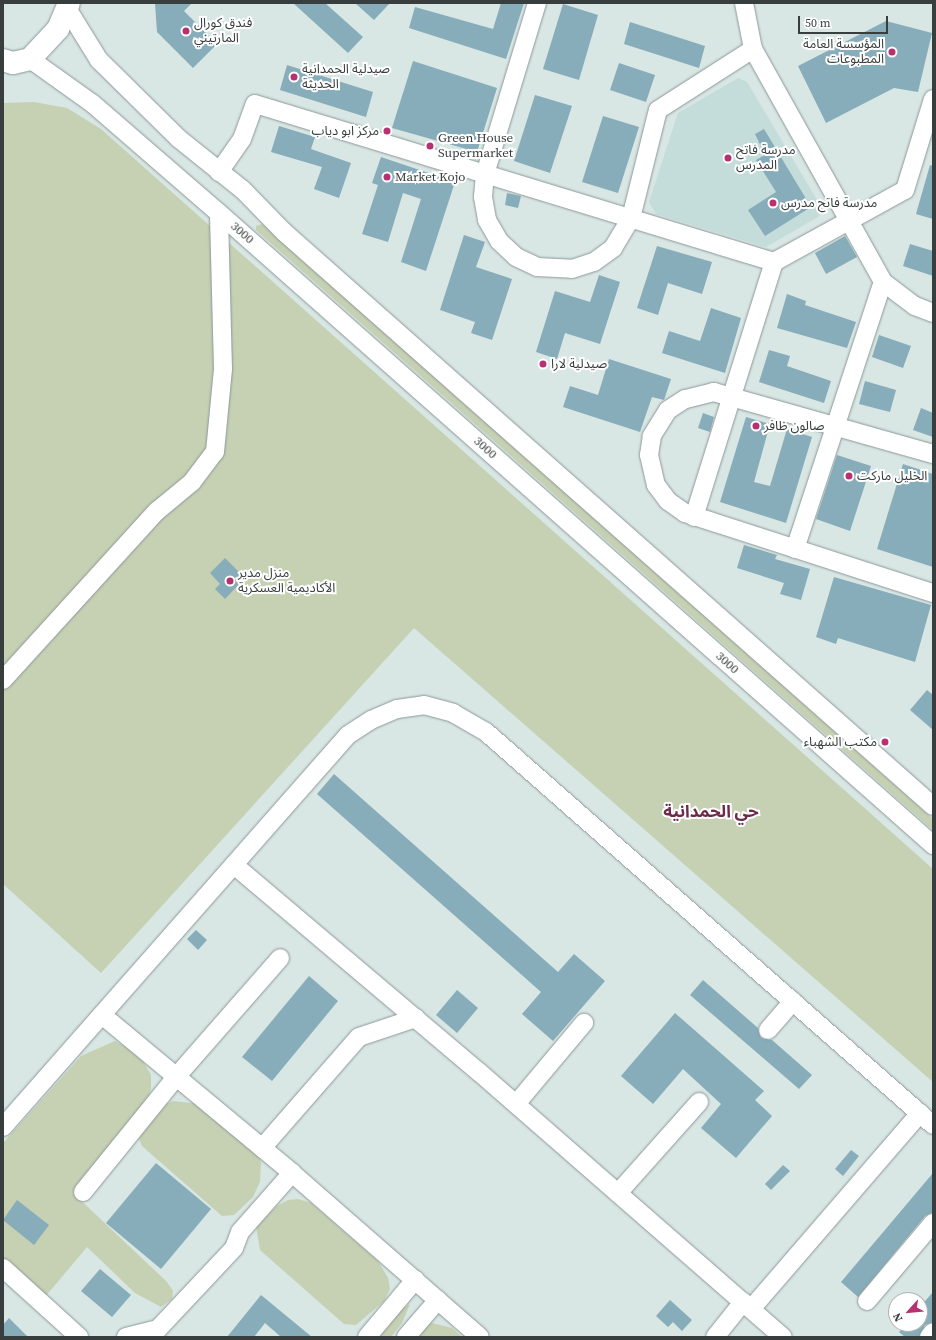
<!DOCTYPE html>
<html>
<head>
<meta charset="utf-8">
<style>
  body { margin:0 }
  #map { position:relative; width:936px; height:1340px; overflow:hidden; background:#d8e6e4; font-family:"Source Serif 4","Noto Sans Arabic",serif }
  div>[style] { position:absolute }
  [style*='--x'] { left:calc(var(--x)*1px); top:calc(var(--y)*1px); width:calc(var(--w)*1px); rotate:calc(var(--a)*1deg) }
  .built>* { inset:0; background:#c4dcda }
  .green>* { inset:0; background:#c6d0b3 }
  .building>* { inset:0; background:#87acba }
  .roads { filter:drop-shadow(0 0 1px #8b9897) drop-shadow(0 0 1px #8b9897) }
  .minor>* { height:18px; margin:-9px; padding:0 9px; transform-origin:9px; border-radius:9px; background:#fff }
  .major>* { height:22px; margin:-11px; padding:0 11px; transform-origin:11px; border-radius:11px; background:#fff }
  .dots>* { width:11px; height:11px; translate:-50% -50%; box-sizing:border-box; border:2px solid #fff; border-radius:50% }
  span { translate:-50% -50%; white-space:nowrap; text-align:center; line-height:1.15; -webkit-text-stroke:4px #fff; paint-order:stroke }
  .poi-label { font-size:13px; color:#383e3d }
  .left { translate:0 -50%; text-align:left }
  .right { translate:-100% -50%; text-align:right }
  .street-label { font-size:13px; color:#383e3d }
  .district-label { font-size:17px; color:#6d2b47; font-weight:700 }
  .frame { position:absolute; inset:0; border:4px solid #383e3d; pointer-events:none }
  .north { position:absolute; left:888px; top:1292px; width:40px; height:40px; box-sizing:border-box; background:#fff; border:1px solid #afb2b1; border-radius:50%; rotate:243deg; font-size:11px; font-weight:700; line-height:16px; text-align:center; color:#383e3d }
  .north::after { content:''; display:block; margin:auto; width:14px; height:18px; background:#b73071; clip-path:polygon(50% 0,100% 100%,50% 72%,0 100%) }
  .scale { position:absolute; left:798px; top:16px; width:90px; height:18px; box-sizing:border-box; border:2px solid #383e3d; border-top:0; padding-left:5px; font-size:12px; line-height:14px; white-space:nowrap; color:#383e3d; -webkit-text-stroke:3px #fff; paint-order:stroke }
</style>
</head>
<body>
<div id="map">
  <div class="built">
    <i style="clip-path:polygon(738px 78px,747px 82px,823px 210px,818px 217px,766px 247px,656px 214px,649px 202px,678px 113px)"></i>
  </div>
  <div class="green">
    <i style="clip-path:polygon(34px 102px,67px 108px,101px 129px,933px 869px,933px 1082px,414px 628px,101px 973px,3px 884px,3px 103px)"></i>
    <i style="clip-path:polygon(262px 224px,933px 819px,933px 830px,256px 230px,256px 226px)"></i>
    <i style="clip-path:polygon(115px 1041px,140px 1056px,151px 1075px,151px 1089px,149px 1097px,74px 1194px,167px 1282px,173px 1291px,172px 1299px,161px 1307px,135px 1293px,87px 1247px,45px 1297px,3px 1258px,3px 1143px,81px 1056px)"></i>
    <i style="clip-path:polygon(173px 1101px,200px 1104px,254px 1148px,261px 1162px,260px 1182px,253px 1197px,234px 1215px,222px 1216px,142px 1146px,139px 1139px,141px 1131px,162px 1106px)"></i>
    <i style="clip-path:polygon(298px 1199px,311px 1203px,378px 1261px,388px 1278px,390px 1289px,384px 1301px,356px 1325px,344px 1324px,260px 1250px,256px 1226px,277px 1206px,288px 1200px)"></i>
    <i style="clip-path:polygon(410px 1304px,402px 1323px,391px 1337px,376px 1337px,394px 1314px)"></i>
    <i style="clip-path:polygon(432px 1323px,452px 1328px,462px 1337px,416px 1337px,424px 1326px)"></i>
  </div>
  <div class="building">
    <i style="clip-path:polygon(155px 3px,192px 3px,184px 11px,217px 44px,193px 68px,157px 32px)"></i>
    <i style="clip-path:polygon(293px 3px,325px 3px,363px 37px,348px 53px)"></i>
    <i style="clip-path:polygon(355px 3px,390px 3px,374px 20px)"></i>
    <i style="clip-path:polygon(501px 3px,524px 3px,506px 59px,409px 28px,415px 7px,493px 29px)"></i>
    <i style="clip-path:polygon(563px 4px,598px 15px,579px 80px,543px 69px)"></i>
    <i style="clip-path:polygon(886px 21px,932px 33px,918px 92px,894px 88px,826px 123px,798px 66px)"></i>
    <i style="clip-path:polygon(630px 22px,705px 46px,699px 68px,624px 44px)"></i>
    <i style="clip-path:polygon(413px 61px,497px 88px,477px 152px,392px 128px)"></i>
    <i style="clip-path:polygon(619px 63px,655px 75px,646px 102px,610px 90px)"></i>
    <i style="clip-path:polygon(287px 65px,373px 92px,366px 117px,280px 90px)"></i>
    <i style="clip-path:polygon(535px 95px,572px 106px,550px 173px,514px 161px)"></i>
    <i style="clip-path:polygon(603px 116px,639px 127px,618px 193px,582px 182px)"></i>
    <i style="clip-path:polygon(279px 126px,315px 137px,311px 149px,351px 163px,339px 198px,314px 189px,322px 167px,271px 152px)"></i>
    <i style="clip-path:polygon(764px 129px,811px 207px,765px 236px,748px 210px,776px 192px,756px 160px,765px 155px,755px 134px)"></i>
    <i style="clip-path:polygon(381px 157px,455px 182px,426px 271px,401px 262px,421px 199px,403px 193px,388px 242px,362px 234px,378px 185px,372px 183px)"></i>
    <i style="clip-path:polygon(930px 165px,933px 166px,933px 219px,916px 214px)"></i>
    <i style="clip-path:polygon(507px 193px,521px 196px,518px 208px,505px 205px)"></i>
    <i style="clip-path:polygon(464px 235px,485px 242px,476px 267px,512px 279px,492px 340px,471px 333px,475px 322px,440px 310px)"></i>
    <i style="clip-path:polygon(845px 236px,857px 257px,826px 274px,815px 253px)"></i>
    <i style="clip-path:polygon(910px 244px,933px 251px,933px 276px,903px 266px)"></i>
    <i style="clip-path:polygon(657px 246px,712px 262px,702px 294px,668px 283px,658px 315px,637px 308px)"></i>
    <i style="clip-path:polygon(599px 275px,620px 282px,600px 344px,565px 333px,557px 359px,536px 352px,555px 291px,590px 302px)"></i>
    <i style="clip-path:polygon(787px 294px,806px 301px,805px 305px,856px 322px,847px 348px,777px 328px)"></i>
    <i style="clip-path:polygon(711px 308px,741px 318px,725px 373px,662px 353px,669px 331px,700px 341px)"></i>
    <i style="clip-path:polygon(879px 335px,911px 346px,903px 368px,872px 357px)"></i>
    <i style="clip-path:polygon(769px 350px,790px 356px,787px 366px,831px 381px,824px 403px,759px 382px)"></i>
    <i style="clip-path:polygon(609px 359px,671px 379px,664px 400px,652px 397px,640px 432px,563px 407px,570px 386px,598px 395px)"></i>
    <i style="clip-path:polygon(865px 381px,896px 390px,890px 412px,859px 404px)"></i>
    <i style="clip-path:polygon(921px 408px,933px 413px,933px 437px,913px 430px)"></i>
    <i style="clip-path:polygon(703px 413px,714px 417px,710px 432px,698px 428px)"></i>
    <i style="clip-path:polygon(746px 417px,770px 424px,754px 482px,770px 486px,787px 429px,812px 437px,786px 523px,720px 502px)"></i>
    <i style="clip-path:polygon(837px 455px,871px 466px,850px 531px,816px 519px)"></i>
    <i style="clip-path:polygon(903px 464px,933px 474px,933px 567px,877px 549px)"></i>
    <i style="clip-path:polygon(744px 545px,777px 555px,775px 559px,810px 569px,801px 600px,780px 594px,784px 583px,737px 568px)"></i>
    <i style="clip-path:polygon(225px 558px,245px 578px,225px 599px,215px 589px,220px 584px,210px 573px)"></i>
    <i style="clip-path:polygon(834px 577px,931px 605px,915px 662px,838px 638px,836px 644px,816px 637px)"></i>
    <i style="clip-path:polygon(927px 690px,933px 695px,933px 730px,910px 710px)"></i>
    <i style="clip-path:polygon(334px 774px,558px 972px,574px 954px,605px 981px,553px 1041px,522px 1014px,541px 992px,317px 794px)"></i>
    <i style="clip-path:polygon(196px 930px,207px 940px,198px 950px,187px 939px)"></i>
    <i style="clip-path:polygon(309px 976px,338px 1001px,272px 1081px,242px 1057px)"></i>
    <i style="clip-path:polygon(703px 980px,758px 1028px,761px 1038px,772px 1040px,812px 1075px,799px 1089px,690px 995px)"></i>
    <i style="clip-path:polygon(457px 990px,478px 1008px,457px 1033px,436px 1015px)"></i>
    <i style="clip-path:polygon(675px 1013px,764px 1091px,755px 1100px,772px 1116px,736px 1158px,701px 1128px,721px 1104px,683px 1069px,653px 1104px,621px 1076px)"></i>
    <i style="clip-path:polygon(851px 1150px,859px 1156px,843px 1176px,835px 1169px)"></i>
    <i style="clip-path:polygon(156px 1163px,211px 1209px,161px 1269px,106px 1223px)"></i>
    <i style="clip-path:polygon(783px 1165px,790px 1171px,771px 1190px,765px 1184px)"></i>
    <i style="clip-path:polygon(933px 1173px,933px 1212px,925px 1216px,858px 1297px,841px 1282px)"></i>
    <i style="clip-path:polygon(17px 1200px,49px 1225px,34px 1245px,3px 1220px)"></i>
    <i style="clip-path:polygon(100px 1269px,131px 1295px,112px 1317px,81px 1291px)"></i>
    <i style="clip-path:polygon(933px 1292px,933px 1322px,925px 1325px,919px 1337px,905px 1337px,899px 1332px,906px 1324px,920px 1324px,920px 1307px)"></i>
    <i style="clip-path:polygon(261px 1295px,312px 1337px,281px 1337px,265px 1323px,254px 1337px,227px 1337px)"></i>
    <i style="clip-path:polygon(670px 1300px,692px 1320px,682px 1331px,673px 1322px,668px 1327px,656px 1316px)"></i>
    <i style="clip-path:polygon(9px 1318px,28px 1337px,3px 1337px,3px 1325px)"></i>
  </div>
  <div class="roads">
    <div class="minor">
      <i style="--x:537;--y:3;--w:179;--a:106.9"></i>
      <i style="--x:485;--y:174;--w:23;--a:95"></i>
      <i style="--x:483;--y:197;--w:23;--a:80"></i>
      <i style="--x:487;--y:220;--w:24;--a:60"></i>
      <i style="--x:499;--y:241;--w:23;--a:43"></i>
      <i style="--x:516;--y:257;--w:23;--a:25"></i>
      <i style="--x:537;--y:267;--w:35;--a:3"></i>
      <i style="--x:572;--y:269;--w:23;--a:-18"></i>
      <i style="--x:594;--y:262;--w:24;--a:-36"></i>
      <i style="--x:613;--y:248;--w:35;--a:-59"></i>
      <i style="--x:631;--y:218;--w:111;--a:-76"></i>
      <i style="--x:658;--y:110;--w:113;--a:-32.7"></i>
      <i style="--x:744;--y:3;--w:47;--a:78.9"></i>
      <i style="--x:753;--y:49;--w:267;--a:60.8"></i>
      <i style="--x:883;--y:282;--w:40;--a:37"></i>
      <i style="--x:915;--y:306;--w:19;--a:21"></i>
      <i style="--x:68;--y:10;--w:59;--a:58.2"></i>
      <i style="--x:99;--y:60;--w:111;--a:44.6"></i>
      <i style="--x:178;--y:138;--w:83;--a:38.7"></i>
      <i style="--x:243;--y:190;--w:59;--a:45.7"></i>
      <i style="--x:284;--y:232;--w:866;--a:41.49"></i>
      <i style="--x:30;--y:59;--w:77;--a:35.5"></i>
      <i style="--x:93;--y:104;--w:167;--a:40.9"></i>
      <i style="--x:219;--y:213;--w:954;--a:41.51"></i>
      <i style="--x:219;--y:172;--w:40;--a:-55.1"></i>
      <i style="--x:242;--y:139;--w:37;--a:-70"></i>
      <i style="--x:255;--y:104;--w:543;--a:16.93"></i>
      <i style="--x:933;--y:454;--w:228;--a:-164.2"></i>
      <i style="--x:714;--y:392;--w:30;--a:166"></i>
      <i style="--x:685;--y:399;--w:20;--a:147"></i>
      <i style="--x:668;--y:410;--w:31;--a:122"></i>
      <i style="--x:652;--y:436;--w:19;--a:99"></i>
      <i style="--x:649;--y:455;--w:31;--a:77"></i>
      <i style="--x:656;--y:485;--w:20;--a:53"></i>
      <i style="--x:668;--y:501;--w:21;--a:35"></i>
      <i style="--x:685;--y:513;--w:261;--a:17.9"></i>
      <i style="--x:694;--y:517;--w:267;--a:-72.6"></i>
      <i style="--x:774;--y:262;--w:149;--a:-28.8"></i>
      <i style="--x:905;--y:190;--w:95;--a:-72.9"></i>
      <i style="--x:795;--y:549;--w:281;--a:-71.8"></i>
      <i style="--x:3;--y:680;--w:229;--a:-47.7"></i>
      <i style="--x:157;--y:511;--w:45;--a:-39.6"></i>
      <i style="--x:192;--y:482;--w:38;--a:-53"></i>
      <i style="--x:215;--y:452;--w:83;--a:-84.5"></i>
      <i style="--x:223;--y:369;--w:156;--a:-91.5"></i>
      <i style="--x:234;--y:865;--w:321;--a:40.2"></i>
      <i style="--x:479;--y:1072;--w:403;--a:41.1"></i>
      <i style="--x:102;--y:1015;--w:247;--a:39.7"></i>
      <i style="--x:292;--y:1173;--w:249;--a:41.1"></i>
      <i style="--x:768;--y:1030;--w:38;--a:-49"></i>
      <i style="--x:516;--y:1104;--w:106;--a:-50"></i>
      <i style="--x:3;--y:1127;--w:522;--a:-48.65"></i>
      <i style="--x:348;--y:735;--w:27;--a:-33"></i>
      <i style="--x:371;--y:720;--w:28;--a:-23"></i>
      <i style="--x:397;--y:709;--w:27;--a:-8"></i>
      <i style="--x:424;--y:705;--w:30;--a:15"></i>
      <i style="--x:453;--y:713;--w:38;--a:30"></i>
      <i style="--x:486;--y:732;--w:595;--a:41.32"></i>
      <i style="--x:262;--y:1148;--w:147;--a:-48.9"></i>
      <i style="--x:359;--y:1037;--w:60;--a:-18.4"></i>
      <i style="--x:83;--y:1192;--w:148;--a:-51"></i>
      <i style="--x:176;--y:1077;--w:158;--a:-48.8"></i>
      <i style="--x:618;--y:1193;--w:122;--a:-48.3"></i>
      <i style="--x:3;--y:1268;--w:103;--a:42.2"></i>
      <i style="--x:867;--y:1301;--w:102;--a:-49.8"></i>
      <i style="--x:751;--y:1309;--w:259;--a:-49.2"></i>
      <i style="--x:126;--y:1337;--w:33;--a:-14"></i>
      <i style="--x:158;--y:1329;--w:111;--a:-46.8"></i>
      <i style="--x:234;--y:1248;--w:17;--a:-69"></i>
      <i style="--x:240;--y:1232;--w:79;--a:-48.6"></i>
      <i style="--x:367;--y:1337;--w:75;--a:-49.9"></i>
      <i style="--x:406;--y:1337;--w:49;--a:-49.1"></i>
      <i style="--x:715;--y:1337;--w:45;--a:-51.3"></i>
      <i style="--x:929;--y:1337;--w:6;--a:-51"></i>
    </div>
    <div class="major">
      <i style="--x:3;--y:60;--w:10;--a:17"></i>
      <i style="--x:13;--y:63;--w:17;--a:-13"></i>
      <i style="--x:30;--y:59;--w:41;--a:-47"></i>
      <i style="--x:58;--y:29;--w:28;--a:-67"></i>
    </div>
  </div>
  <div class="dots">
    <i style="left:186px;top:31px;background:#b73071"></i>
    <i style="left:892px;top:52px;background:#b73071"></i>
    <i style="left:294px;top:77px;background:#b73071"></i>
    <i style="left:387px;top:131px;background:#b73071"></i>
    <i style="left:430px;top:146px;background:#b73071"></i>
    <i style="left:728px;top:158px;background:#b73071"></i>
    <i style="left:387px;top:177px;background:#b73071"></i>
    <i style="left:773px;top:203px;background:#b73071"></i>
    <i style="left:543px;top:364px;background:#b73071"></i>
    <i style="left:756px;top:426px;background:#b73071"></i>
    <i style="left:849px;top:476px;background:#b73071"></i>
    <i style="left:230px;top:581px;background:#b73071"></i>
    <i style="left:885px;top:742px;background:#b73071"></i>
  </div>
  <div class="poi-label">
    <span class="left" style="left:194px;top:31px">فندق كورال<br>المارتيني</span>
    <span class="right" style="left:884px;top:52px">المؤسسة العامة<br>المطبوعات</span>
    <span class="left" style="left:302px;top:77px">صيدلية الحمدانية<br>الحديثة</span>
    <span class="right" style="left:379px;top:131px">مركز ابو دياب</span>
    <span class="left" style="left:438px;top:146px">Green House<br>Supermarket</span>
    <span class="left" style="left:736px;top:158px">مدرسة فاتح<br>المدرس</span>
    <span class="left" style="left:395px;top:177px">Market Kojo</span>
    <span class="left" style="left:781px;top:203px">مدرسة فاتح مدرس</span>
    <span class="left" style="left:551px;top:364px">صيدلية لارا</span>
    <span class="left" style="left:764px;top:426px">صالون ظافر</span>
    <span class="left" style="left:857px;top:476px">الخليل ماركت</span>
    <span class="left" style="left:238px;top:581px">منزل مدير<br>الأكاديمية العسكرية</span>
    <span class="right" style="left:877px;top:742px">مكتب الشهباء</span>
  </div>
  <div class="street-label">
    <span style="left:242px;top:233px;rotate:41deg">3000</span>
    <span style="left:485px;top:448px;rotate:42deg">3000</span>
    <span style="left:727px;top:663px;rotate:42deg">3000</span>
  </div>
  <div class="district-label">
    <span style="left:711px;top:812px">حي الحمدانية</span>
  </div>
  <div class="frame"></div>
  <div class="north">N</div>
  <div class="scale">50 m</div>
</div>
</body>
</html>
